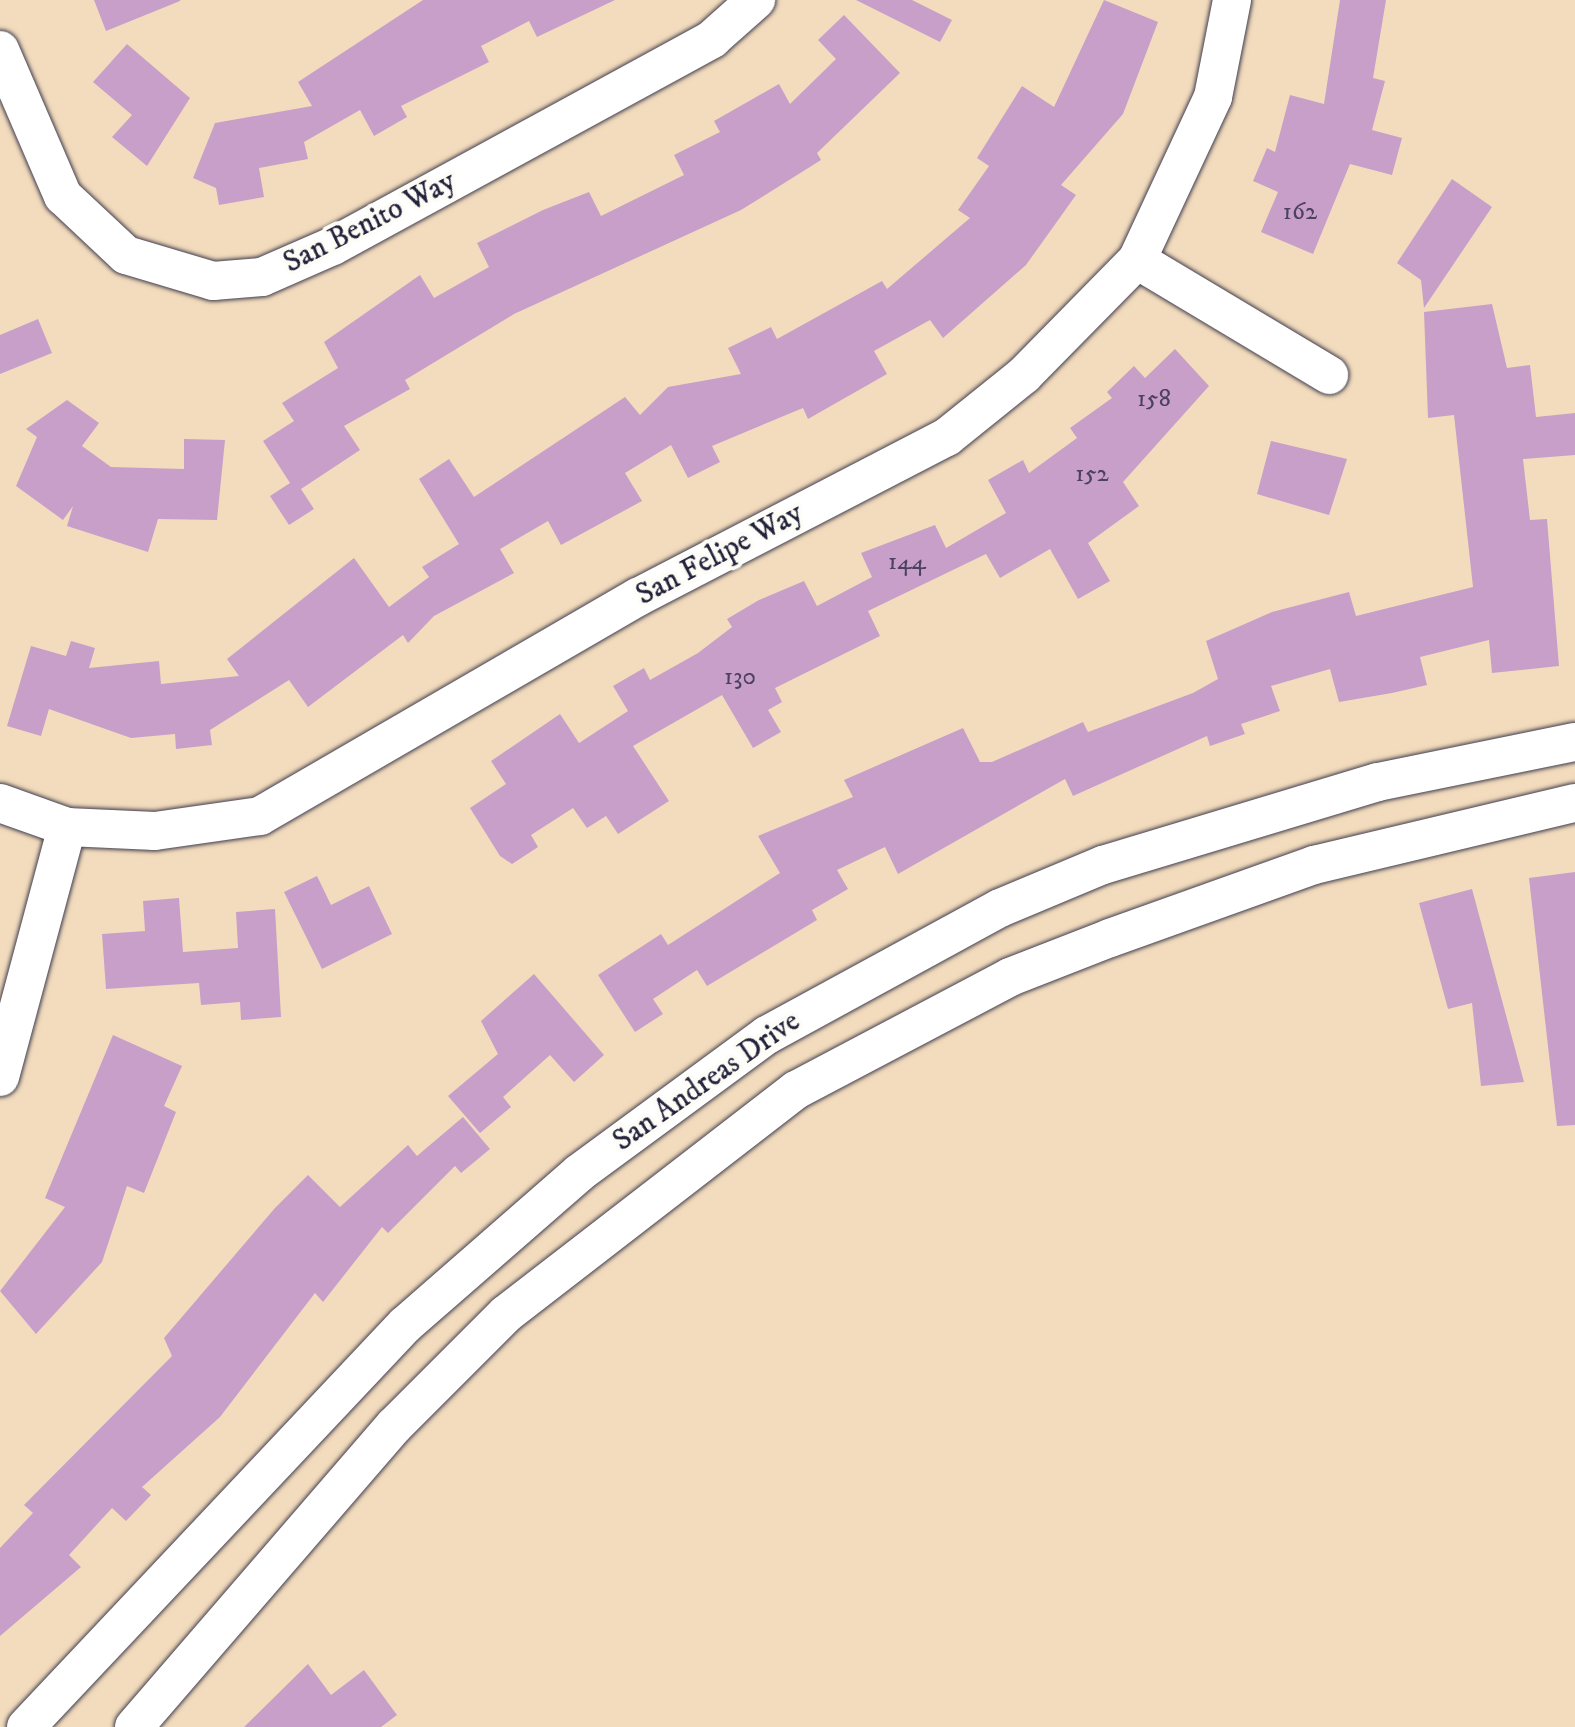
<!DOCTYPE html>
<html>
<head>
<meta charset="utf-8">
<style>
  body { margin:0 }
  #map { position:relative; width:1575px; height:1727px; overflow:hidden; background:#f3dcbd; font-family:"IM FELL DW Pica",serif }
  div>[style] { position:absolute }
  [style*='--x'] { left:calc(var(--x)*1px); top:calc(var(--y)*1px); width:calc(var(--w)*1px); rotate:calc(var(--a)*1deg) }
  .building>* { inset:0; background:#c89fc9 }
  .roads { filter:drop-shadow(0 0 2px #413e4e) drop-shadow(0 0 2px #413e4e) }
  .minor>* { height:38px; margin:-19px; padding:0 19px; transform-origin:19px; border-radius:19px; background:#fff }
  span { translate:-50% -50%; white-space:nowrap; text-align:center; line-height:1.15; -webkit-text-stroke:8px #fdfcf7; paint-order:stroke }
  .number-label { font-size:25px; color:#4c415e }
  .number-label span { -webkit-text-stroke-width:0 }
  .street-label { font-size:30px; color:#22223b }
</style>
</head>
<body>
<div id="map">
  <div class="building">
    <i style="clip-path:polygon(94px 0,180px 0,180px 1px,106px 31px)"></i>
    <i style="clip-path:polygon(423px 0,615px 0,537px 37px,529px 21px,481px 46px,489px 62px,401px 106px,407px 117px,374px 136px,360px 110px,304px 142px,308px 159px,259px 168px,264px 197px,219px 205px,216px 188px,193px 178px,215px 123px,312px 106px,298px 82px)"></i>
    <i style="clip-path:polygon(856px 0,912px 0,952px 20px,940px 42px)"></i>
    <i style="clip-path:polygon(1104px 0,1158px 22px,1123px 114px,1061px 185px,1076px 195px,1026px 265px,943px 338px,930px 320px,874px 351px,887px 374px,808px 419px,803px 408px,712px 446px,720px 462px,688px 478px,671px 445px,625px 473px,642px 501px,561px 545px,548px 521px,500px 549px,514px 573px,434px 616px,408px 643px,403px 635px,308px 707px,289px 680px,210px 730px,212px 745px,176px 749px,175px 734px,131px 738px,49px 709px,41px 736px,7px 726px,31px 646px,66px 656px,71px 641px,95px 648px,89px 668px,159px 661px,161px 684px,239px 676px,227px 659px,354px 558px,389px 607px,429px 577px,422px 567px,459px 544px,419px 479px,449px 459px,474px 497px,625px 397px,640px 415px,668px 387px,741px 374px,728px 348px,771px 327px,777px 339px,882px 281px,887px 289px,970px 218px,958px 210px,989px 166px,977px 158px,1022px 86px,1054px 107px)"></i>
    <i style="clip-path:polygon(1340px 0,1386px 0,1373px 78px,1385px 81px,1372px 130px,1402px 138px,1392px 175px,1350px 164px,1313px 254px,1261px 232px,1278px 192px,1253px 181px,1267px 148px,1275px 152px,1290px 95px,1324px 104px)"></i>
    <i style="clip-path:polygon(844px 15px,900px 73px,817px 153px,821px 160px,741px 210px,514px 314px,405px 380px,410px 389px,344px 426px,360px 450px,301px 489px,314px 509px,289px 525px,270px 496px,290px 483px,263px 441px,294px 421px,282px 403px,338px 368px,324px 342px,420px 275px,434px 298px,489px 267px,477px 243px,543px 210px,589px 192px,601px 216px,684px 175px,674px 155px,720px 132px,714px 121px,779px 84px,790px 104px,836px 59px,818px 40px)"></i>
    <i style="clip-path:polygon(127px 44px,190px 98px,147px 166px,112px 137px,132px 115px,93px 82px)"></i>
    <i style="clip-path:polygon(1452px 179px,1492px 207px,1424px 308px,1421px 280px,1397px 263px)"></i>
    <i style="clip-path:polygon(1492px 304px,1507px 368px,1530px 365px,1536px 417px,1575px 413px,1575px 455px,1523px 459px,1530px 520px,1547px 519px,1559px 666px,1492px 673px,1489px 640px,1420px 657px,1427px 685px,1392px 693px,1339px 702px,1330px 669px,1271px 686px,1280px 711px,1241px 724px,1245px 734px,1210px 746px,1207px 736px,1073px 796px,1065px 779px,898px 874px,885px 847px,837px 870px,848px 889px,812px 910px,817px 920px,707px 986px,697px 970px,653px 999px,663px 1014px,635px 1032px,598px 975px,661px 934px,668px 945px,780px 873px,758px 836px,853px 797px,844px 780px,963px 728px,980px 762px,992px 762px,1083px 722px,1088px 732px,1193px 693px,1218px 679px,1206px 641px,1272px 612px,1349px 592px,1356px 616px,1473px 587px,1454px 415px,1428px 418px,1424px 312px)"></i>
    <i style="clip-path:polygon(38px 319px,52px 353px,0 374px,0 335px)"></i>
    <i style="clip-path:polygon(1175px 349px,1209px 386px,1123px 482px,1139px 506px,1088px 543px,1110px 581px,1078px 599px,1050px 549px,1000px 578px,986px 554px,868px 611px,880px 636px,775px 688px,782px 702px,768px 710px,781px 732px,753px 748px,722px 695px,633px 746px,669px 801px,618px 834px,606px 816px,587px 828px,573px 808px,531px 835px,538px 847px,512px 864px,500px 856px,470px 808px,506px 784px,491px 761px,560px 714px,579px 743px,628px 711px,613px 686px,644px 668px,650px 680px,698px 653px,732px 627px,727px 619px,759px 600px,804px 581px,817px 606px,872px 577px,861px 553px,935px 525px,946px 548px,1006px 513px,988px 480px,1023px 460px,1029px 473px,1077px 438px,1070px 428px,1112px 398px,1107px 392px,1134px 366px,1145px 378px)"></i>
    <i style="clip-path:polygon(67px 400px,99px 423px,82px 446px,111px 467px,184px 469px,184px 439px,225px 440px,217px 520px,158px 519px,148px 552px,67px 526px,73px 506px,63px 520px,16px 486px,37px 437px,26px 429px)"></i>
    <i style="clip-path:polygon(1271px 441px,1347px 459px,1329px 515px,1257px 494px)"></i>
    <i style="clip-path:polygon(1575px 872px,1575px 1125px,1557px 1126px,1529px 878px)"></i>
    <i style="clip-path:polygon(317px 876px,331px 905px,369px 886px,392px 934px,322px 969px,284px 892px)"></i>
    <i style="clip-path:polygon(1472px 889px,1524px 1082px,1481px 1086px,1472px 1003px,1448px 1009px,1419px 903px)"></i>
    <i style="clip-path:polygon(179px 898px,183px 952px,238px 948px,236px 912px,275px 909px,281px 1017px,241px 1020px,240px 1002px,201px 1005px,199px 983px,106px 989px,102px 934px,145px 931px,143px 901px)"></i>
    <i style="clip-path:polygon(534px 974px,604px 1055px,574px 1082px,550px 1055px,503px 1097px,511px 1107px,480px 1133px,448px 1096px,498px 1054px,481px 1021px)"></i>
    <i style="clip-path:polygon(113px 1035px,182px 1066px,164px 1106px,176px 1112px,144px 1193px,127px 1186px,102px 1262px,36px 1334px,0 1291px,65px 1207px,45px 1198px)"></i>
    <i style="clip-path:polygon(463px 1117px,490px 1149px,461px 1173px,455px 1166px,388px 1233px,382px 1227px,323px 1302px,315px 1293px,220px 1417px,142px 1487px,151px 1495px,126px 1521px,112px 1508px,69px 1555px,81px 1567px,0 1636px,0 1548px,33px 1513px,24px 1505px,172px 1356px,164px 1338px,275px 1208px,308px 1175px,340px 1207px,408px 1145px,417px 1156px)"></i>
    <i style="clip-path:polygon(308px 1664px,331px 1695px,364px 1670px,397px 1715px,381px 1727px,244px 1727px)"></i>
  </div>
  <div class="roads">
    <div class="minor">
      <i style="--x:0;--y:50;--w:159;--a:66.7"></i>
      <i style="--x:63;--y:196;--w:86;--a:43.1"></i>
      <i style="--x:126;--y:255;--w:91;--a:16.6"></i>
      <i style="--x:213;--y:281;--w:49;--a:-4.7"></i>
      <i style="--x:262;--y:277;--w:77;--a:-23.6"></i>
      <i style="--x:333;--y:246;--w:432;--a:-28.6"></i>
      <i style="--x:712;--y:39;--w:59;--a:-41.6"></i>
      <i style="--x:1137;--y:260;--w:224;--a:30.9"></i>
      <i style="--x:0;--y:803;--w:71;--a:19.7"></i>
      <i style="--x:67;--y:827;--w:88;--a:2.6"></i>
      <i style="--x:155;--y:831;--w:106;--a:-8.1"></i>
      <i style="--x:260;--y:816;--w:437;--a:-30.1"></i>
      <i style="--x:638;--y:597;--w:348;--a:-27.4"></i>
      <i style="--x:947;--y:437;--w:99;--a:-38.8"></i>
      <i style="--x:1024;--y:375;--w:161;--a:-45.5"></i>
      <i style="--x:1137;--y:260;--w:180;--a:-65"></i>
      <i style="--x:1213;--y:97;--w:99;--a:-78.9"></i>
      <i style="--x:0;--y:1077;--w:259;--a:-75"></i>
      <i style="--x:26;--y:1727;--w:552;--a:-46.69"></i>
      <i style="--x:405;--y:1325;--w:231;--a:-41.1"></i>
      <i style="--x:579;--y:1173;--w:233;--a:-36.3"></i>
      <i style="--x:767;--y:1035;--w:265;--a:-28.6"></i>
      <i style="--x:1000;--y:908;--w:112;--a:-22.7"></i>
      <i style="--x:1103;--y:865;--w:287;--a:-16.8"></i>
      <i style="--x:1378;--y:782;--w:201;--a:-11.5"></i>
      <i style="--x:134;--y:1727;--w:398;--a:-49.2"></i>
      <i style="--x:394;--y:1426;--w:158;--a:-45"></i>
      <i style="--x:506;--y:1314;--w:366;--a:-37.7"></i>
      <i style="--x:796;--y:1090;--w:242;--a:-27.8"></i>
      <i style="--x:1010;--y:977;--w:107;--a:-21.3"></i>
      <i style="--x:1110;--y:938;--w:217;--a:-19.7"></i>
      <i style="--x:1314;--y:865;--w:268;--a:-13.4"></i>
    </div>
  </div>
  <div class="number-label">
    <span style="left:1300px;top:212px">162</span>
    <span style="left:1154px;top:399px">158</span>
    <span style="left:1092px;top:474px">152</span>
    <span style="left:907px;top:562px">144</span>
    <span style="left:740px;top:677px">130</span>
  </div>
  <div class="street-label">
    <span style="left:370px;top:223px;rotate:-27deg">San Benito Way</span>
    <span style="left:720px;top:555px;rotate:-28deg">San Felipe Way</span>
    <span style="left:707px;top:1082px;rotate:-35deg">San Andreas Drive</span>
  </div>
</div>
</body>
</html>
